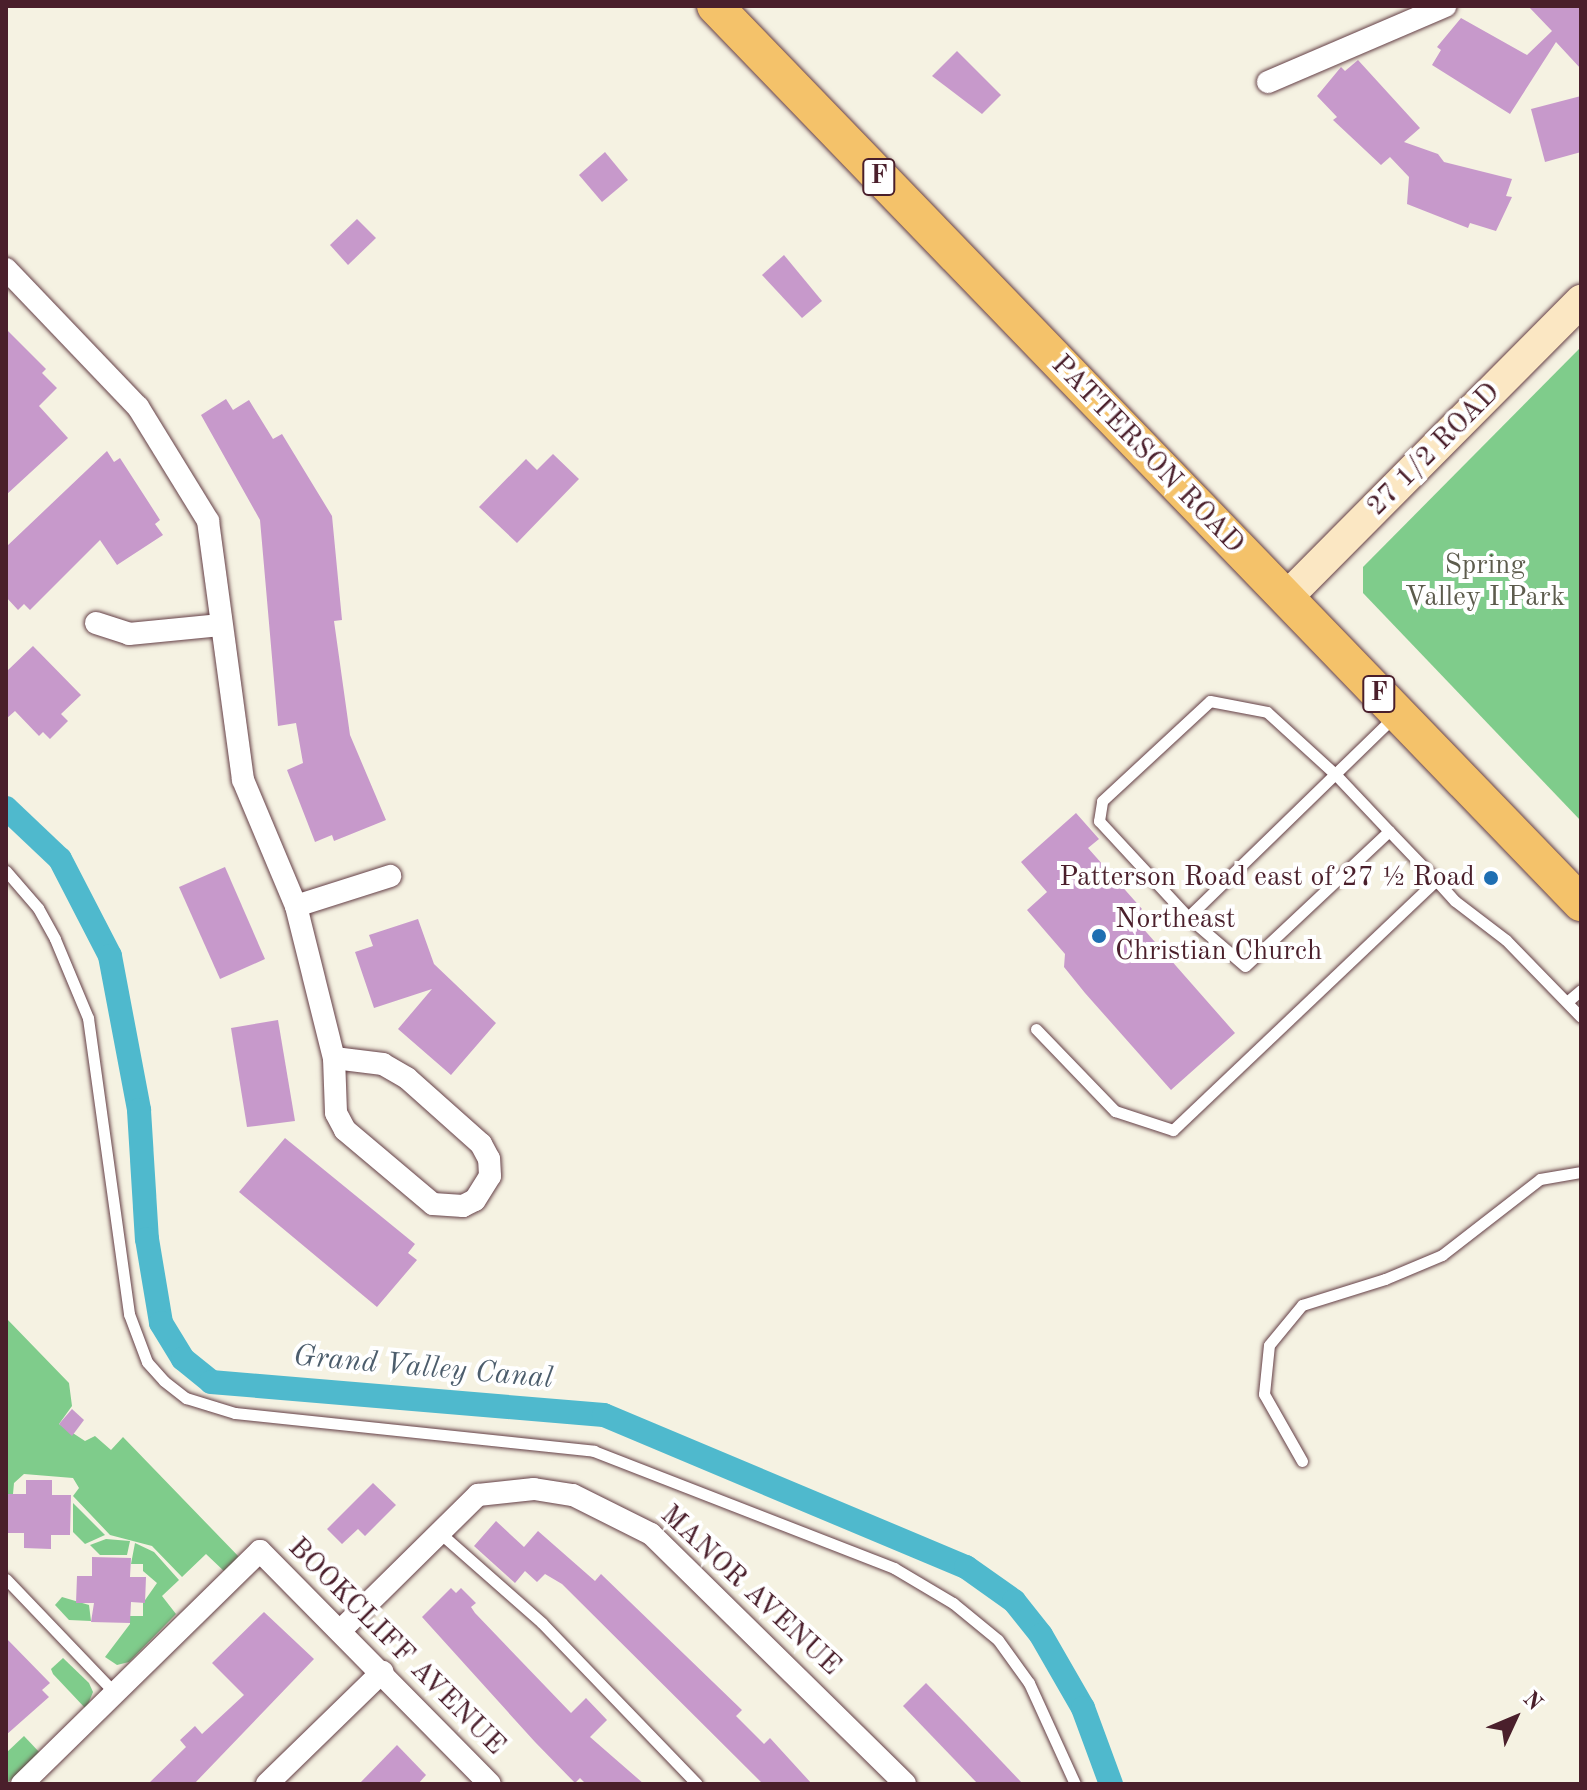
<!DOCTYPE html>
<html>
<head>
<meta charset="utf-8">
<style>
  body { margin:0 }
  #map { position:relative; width:1587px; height:1790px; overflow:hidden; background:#f5f2e2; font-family:"Old Standard TT",serif }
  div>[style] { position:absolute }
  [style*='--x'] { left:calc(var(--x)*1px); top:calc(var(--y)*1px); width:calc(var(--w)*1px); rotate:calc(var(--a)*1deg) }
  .green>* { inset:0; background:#7fcc8b }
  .canal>* { height:24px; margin:-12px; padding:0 12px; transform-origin:12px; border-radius:12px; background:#4fb9cd }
  .building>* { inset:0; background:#c799cb }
  .roads { filter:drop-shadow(0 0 2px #643f46) drop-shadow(0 0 2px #643f46) }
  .service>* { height:11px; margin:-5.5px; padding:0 5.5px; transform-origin:5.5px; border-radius:5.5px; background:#fff }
  .minor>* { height:22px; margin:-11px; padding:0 11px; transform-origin:11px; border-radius:11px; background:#fff }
  .secondary>* { height:32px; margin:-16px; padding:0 16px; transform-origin:16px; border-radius:16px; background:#fbe7c3 }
  .primary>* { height:36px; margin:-18px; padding:0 18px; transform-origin:18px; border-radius:18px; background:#f4c26a }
  .dots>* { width:22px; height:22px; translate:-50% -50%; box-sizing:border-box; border:4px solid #fff; border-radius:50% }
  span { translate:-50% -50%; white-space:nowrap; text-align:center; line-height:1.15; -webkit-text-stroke:8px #fff; paint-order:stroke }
  .shield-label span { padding:2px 6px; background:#fff; border:2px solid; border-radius:6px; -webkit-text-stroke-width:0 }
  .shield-label { font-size:26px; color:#4a1f2b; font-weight:700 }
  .street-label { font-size:28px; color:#4a1f2b }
  .park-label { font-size:28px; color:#5d5c4d }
  .poi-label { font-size:28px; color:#4a1f2b }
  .right { translate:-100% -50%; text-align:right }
  .left { translate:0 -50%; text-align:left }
  .water-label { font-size:30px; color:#4c5d6c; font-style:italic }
  .frame { position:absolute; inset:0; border:8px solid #4a1f2b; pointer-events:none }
  .north { position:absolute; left:1475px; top:1678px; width:80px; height:80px; -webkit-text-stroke:6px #fff; paint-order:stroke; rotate:46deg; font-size:22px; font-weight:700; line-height:32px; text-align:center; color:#4a1f2b }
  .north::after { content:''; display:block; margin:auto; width:28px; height:36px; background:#4a1f2b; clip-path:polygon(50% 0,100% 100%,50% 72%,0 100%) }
</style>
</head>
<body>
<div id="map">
  <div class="green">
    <i style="clip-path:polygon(1581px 347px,1581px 821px,1363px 593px,1363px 567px)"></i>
    <i style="clip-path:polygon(6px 1318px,69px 1383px,72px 1406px,59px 1424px,85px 1441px,95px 1436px,111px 1450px,123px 1437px,241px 1559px,226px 1573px,206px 1554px,182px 1577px,152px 1546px,110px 1535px,73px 1496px,79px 1488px,73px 1478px,24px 1474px,14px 1483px,13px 1494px,6px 1494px)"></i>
    <i style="clip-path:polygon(73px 1503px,105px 1535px,85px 1544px,73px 1532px)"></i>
    <i style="clip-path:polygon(106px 1539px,130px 1541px,127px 1555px,100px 1555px,90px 1545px)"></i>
    <i style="clip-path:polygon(135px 1543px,154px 1552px,179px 1580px,162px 1596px,176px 1614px,129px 1662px,117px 1665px,105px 1657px,130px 1624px,130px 1616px,143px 1616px,143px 1603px,157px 1583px,143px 1571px,143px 1564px,131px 1564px)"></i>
    <i style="clip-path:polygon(62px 1597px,89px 1605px,91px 1621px,69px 1620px,55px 1605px)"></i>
    <i style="clip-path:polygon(63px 1658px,89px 1683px,93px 1692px,86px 1709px,53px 1674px,51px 1669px)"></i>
    <i style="clip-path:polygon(24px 1736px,41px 1754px,6px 1784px,6px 1753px)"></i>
  </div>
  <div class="canal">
    <i style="--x:6;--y:808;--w:74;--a:43.4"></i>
    <i style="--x:60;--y:859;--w:109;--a:62.7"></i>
    <i style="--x:110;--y:956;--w:157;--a:79.3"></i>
    <i style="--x:139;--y:1110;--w:129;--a:86.5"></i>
    <i style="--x:147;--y:1239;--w:85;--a:80.5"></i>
    <i style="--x:161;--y:1323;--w:42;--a:58.6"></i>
    <i style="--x:183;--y:1359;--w:36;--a:39"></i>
    <i style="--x:211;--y:1382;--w:394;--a:4.8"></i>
    <i style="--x:604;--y:1415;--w:393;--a:22.8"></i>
    <i style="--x:966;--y:1567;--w:59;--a:35.3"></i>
    <i style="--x:1014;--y:1601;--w:43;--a:51.5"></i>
    <i style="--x:1041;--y:1635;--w:84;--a:60.1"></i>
    <i style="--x:1083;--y:1708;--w:81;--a:69.8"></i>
  </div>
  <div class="building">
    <i style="clip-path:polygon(1528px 6px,1581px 6px,1581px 69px,1556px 42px,1510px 114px,1432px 65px,1441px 50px,1437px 47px,1461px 18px,1527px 55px,1552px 31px)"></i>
    <i style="clip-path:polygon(957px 51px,1001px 95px,982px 114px,932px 76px)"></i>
    <i style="clip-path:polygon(1358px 60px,1420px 128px,1404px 142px,1438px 154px,1444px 162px,1512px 179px,1506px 196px,1512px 197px,1496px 231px,1470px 223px,1468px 228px,1407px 204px,1409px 177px,1390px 157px,1381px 165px,1333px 120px,1337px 117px,1317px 96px,1341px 67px,1345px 71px)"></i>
    <i style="clip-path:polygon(1581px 96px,1581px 152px,1545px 162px,1531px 109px)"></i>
    <i style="clip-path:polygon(605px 152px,628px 180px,602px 202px,579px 175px)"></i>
    <i style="clip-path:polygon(357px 219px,376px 238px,348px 265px,330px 245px)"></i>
    <i style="clip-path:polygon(784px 255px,822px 301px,802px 318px,762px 275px)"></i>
    <i style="clip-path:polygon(6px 329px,46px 369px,42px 373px,57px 388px,39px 406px,68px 438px,6px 495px)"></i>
    <i style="clip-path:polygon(226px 399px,233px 410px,249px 400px,273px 439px,282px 434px,332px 516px,342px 620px,334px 621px,350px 735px,386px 820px,334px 841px,332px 835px,315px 842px,287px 770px,303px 763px,296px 723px,278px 726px,260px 520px,201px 415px)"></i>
    <i style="clip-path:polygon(107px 451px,114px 462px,120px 458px,160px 520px,155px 524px,163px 535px,117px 565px,100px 540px,30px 610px,24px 604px,18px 610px,6px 597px,6px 547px)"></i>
    <i style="clip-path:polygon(553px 454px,579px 479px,517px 543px,479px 507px,526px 459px,537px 470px)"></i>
    <i style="clip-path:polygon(33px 646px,81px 695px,61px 714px,68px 721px,50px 739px,43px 732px,39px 736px,15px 711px,6px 719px,6px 672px)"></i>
    <i style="clip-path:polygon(1076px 813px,1099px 839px,1088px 848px,1142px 909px,1133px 917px,1235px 1033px,1171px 1090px,1085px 993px,1064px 967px,1065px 954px,1027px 910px,1047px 892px,1021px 862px)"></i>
    <i style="clip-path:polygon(225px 867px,265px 959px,220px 979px,179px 887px)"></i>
    <i style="clip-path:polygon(418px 919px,434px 964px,496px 1023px,451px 1075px,398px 1029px,432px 989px,374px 1008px,355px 952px,373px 946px,369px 935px)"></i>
    <i style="clip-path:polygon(278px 1020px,295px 1121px,247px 1127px,231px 1028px)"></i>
    <i style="clip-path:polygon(285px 1138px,415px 1244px,408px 1253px,417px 1260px,377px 1307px,239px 1192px)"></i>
    <i style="clip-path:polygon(72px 1409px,84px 1420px,72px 1436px,59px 1424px)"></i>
    <i style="clip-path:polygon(26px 1480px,52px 1480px,52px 1495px,71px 1495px,70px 1535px,51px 1535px,51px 1549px,24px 1548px,24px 1533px,6px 1533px,6px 1494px,26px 1494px)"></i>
    <i style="clip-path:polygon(373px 1483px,396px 1505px,365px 1536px,358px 1529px,342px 1544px,327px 1529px)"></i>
    <i style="clip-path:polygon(496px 1521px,524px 1547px,538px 1531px,595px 1581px,601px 1574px,742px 1710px,736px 1716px,764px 1744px,770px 1738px,812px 1784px,763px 1784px,562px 1584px,545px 1574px,537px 1582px,525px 1571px,515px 1583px,474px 1546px)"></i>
    <i style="clip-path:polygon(92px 1557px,131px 1558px,130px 1577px,146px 1577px,145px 1603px,131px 1602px,130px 1623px,91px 1622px,94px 1603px,76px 1603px,77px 1576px,92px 1576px)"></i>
    <i style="clip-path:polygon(451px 1588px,456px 1593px,461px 1588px,476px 1603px,471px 1607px,475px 1613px,571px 1713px,586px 1698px,607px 1720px,590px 1737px,644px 1784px,586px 1784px,580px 1778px,575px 1783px,535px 1742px,422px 1617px)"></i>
    <i style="clip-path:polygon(264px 1612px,314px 1659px,194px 1784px,148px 1784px,186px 1747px,180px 1740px,195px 1726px,202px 1734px,244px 1695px,212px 1663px)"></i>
    <i style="clip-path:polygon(6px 1638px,50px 1683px,42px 1690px,49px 1697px,6px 1735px)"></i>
    <i style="clip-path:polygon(926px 1683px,964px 1722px,1023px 1784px,978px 1784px,903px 1706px)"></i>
    <i style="clip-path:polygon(397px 1745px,426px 1775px,418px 1784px,359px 1784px)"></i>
  </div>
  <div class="roads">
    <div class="service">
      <i style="--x:1389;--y:831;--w:197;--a:136.8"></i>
      <i style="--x:1245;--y:966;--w:75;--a:-139.3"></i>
      <i style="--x:1188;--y:917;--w:131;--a:-132.8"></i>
      <i style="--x:1099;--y:821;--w:20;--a:-81"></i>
      <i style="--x:1102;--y:801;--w:147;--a:-42.8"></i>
      <i style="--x:1210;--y:701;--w:58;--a:10.9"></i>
      <i style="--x:1267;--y:712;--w:95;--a:42.4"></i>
      <i style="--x:1337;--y:776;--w:76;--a:46.6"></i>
      <i style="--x:1389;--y:831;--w:68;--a:46.2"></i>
      <i style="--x:1436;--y:880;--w:28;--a:48"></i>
      <i style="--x:1455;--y:901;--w:64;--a:37.4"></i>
      <i style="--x:1506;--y:940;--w:107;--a:45.8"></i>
      <i style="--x:6;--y:871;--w:49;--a:49.1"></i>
      <i style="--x:38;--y:908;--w:35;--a:61"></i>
      <i style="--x:55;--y:939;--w:86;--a:67.3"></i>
      <i style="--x:88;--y:1018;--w:299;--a:82.1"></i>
      <i style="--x:129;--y:1314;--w:51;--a:69.4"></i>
      <i style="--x:147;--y:1362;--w:25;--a:48"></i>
      <i style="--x:164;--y:1381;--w:28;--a:38"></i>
      <i style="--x:186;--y:1398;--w:51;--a:17"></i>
      <i style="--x:235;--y:1413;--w:361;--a:6"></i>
      <i style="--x:594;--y:1451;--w:322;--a:21.3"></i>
      <i style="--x:894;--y:1568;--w:69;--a:30.7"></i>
      <i style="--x:953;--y:1603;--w:58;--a:39.4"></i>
      <i style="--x:998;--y:1640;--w:53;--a:54.2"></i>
      <i style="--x:1029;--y:1683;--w:111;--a:65.5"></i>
      <i style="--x:1188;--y:917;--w:287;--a:-44.2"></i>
      <i style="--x:1568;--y:1001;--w:17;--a:-40"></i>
      <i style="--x:1036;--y:1029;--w:114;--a:46.1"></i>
      <i style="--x:1115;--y:1111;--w:61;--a:18.1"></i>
      <i style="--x:1173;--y:1130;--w:363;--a:-43.5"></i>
      <i style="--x:1302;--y:1461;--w:77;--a:-119.6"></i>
      <i style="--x:1264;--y:1394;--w:49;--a:-84.2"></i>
      <i style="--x:1269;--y:1345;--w:52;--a:-50.5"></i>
      <i style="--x:1302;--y:1305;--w:87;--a:-17.4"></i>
      <i style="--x:1385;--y:1279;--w:62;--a:-22.8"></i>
      <i style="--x:1442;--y:1255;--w:124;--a:-37.8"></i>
      <i style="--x:1540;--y:1179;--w:42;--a:-9.7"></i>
      <i style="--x:440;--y:1533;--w:136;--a:41.4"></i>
      <i style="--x:542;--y:1623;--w:223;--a:46.1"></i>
      <i style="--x:6;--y:1579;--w:158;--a:46.3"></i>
    </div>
    <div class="minor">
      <i style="--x:1268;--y:82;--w:193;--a:-23.2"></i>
      <i style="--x:6;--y:269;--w:191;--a:46.3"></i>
      <i style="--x:138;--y:407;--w:134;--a:58.4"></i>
      <i style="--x:208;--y:521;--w:261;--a:82.3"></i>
      <i style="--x:243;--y:780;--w:137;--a:67.2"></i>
      <i style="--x:296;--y:906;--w:157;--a:76"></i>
      <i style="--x:334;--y:1058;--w:55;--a:87.9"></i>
      <i style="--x:336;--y:1113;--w:19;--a:62"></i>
      <i style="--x:345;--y:1130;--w:115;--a:40.1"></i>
      <i style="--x:433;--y:1204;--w:30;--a:4"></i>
      <i style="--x:463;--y:1206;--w:13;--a:-27"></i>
      <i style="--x:475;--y:1200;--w:28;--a:-58"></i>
      <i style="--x:490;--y:1176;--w:17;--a:-93"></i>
      <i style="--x:489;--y:1159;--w:17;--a:-118"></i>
      <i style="--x:481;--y:1144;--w:99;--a:-138.3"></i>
      <i style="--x:407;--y:1078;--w:28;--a:-150"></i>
      <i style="--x:383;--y:1064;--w:49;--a:-173"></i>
      <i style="--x:96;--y:623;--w:35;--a:18"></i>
      <i style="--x:129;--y:634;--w:92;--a:-5.6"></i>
      <i style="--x:296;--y:906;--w:99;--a:-17.7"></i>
      <i style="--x:340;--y:1631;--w:194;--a:-44.6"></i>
      <i style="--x:478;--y:1495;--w:56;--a:-6.1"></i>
      <i style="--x:534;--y:1489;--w:39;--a:9"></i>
      <i style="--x:573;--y:1495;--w:87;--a:26.6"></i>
      <i style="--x:651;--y:1534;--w:356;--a:44.5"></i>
      <i style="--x:22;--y:1784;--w:333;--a:-44.4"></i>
      <i style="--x:260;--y:1551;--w:327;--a:45.4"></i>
      <i style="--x:267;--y:1784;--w:161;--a:-44.2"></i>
    </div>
    <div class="secondary">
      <i style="--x:1286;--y:598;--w:419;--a:-45.2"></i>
    </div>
    <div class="primary">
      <i style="--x:715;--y:6;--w:1247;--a:46.01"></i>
    </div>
  </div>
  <div class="dots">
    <i style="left:1491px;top:878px;background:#1f6fb2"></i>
    <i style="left:1099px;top:936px;background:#1f6fb2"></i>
  </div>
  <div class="shield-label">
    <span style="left:879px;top:177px">F</span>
    <span style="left:1379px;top:694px">F</span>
  </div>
  <div class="street-label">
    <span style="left:1434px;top:450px;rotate:-45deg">27 1/2 ROAD</span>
    <span style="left:1147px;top:455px;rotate:46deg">PATTERSON ROAD</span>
    <span style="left:750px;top:1591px;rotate:43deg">MANOR AVENUE</span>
    <span style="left:396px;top:1647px;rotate:45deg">BOOKCLIFF AVENUE</span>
  </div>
  <div class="park-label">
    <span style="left:1485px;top:582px">Spring<br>Valley I Park</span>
  </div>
  <div class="poi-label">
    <span class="right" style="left:1475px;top:878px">Patterson Road east of 27 ½ Road</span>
    <span class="left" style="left:1115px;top:936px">Northeast<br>Christian Church</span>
  </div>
  <div class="water-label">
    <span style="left:423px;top:1368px;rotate:5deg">Grand Valley Canal</span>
  </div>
  <div class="frame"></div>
  <div class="north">N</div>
</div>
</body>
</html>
